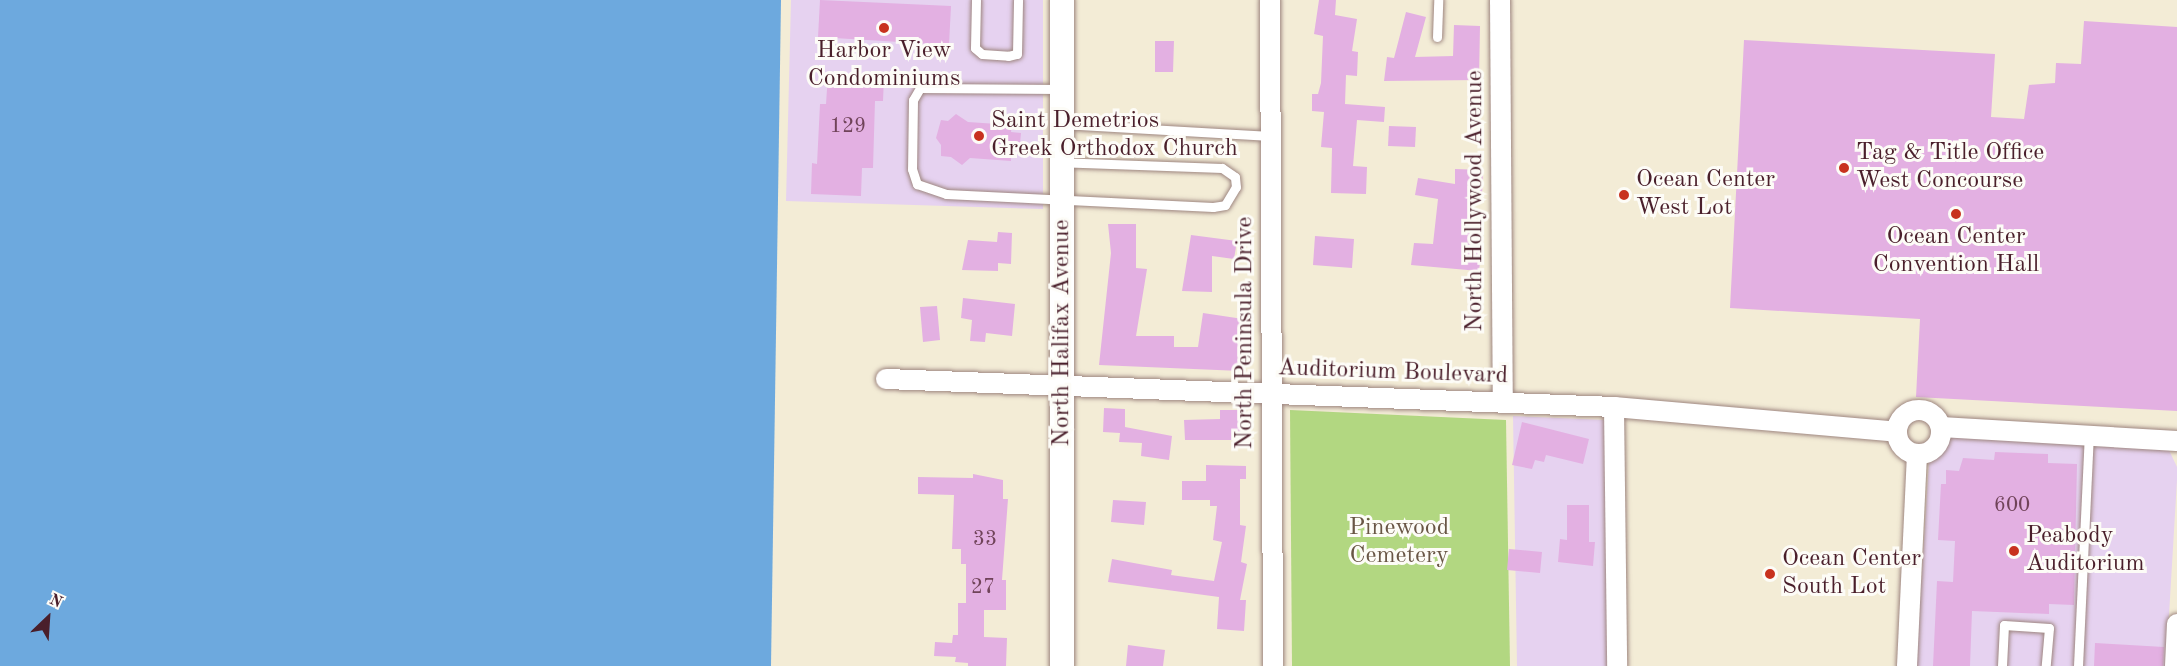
<!DOCTYPE html>
<html>
<head>
<meta charset="utf-8">
<style>
  body { margin:0 }
  #map { position:relative; width:2177px; height:666px; overflow:hidden; background:#f3ecd6; font-family:"Old Standard TT",serif }
  div>[style] { position:absolute }
  [style*='--x'] { left:calc(var(--x)*1px); top:calc(var(--y)*1px); width:calc(var(--w)*1px); rotate:calc(var(--a)*1deg) }
  .built>* { inset:0; background:#e6d2f0 }
  .green>* { inset:0; background:#b2d781 }
  .water>* { inset:0; background:#6da9de }
  .building>* { inset:0; background:#e3b0e2 }
  .roads { filter:drop-shadow(0 0 2px #9e8680) drop-shadow(0 0 2px #9e8680) }
  .service>* { height:9px; margin:-4.5px; padding:0 4.5px; transform-origin:4.5px; border-radius:4.5px; background:#fff }
  .minor>* { height:20px; margin:-10px; padding:0 10px; transform-origin:10px; border-radius:10px; background:#fff }
  .minor>.ring { margin:-10px; padding:0; box-sizing:content-box; background:none; border:20px solid #fff; border-radius:50% }
  .tertiary>* { height:24px; margin:-12px; padding:0 12px; transform-origin:12px; border-radius:12px; background:#fff }
  .dots>* { width:16px; height:16px; translate:-50% -50%; box-sizing:border-box; border:3px solid #fdfcf7; border-radius:50% }
  span { translate:-50% -50%; white-space:nowrap; text-align:center; line-height:1.15; -webkit-text-stroke:6px #fdfcf7; paint-order:stroke }
  .number-label { font-size:21px; color:#704359 }
  .number-label span { -webkit-text-stroke-width:0 }
  .poi-label { font-size:24px; color:#4a1f2b }
  .left { translate:0 -50%; text-align:left }
  .street-label { font-size:24px; color:#4a1f2b }
  .park-label { font-size:24px; color:#695645 }
  .north { position:absolute; left:18px; top:588px; width:60px; height:60px; -webkit-text-stroke:4px #fdfcf7; paint-order:stroke; rotate:25deg; font-size:16px; font-weight:700; line-height:24px; text-align:center; color:#4a1f2b }
  .north::after { content:''; display:block; margin:auto; width:21px; height:27px; background:#4a1f2b; clip-path:polygon(50% 0,100% 100%,50% 72%,0 100%) }
</style>
</head>
<body>
<div id="map">
  <div class="built">
    <i style="clip-path:polygon(791px 0,1043px 0,1043px 209px,786px 201px)"></i>
    <i style="clip-path:polygon(1513px 416px,1606px 420px,1608px 666px,1517px 666px)"></i>
    <i style="clip-path:polygon(1950px 437px,2169px 450px,2177px 467px,2177px 480px,2166px 666px,1916px 666px,1929px 461px,1943px 452px)"></i>
  </div>
  <div class="green">
    <i style="clip-path:polygon(1290px 410px,1506px 420px,1510px 666px,1292px 666px)"></i>
  </div>
  <div class="water">
    <i style="clip-path:polygon(0 0,781px 0,771px 666px,0 666px)"></i>
  </div>
  <div class="building">
    <i style="clip-path:polygon(820px 0,951px 6px,949px 45px,818px 37px)"></i>
    <i style="clip-path:polygon(1319px 0,1336px 0,1335px 15px,1357px 19px,1352px 51px,1358px 52px,1357px 76px,1346px 75px,1345px 104px,1385px 107px,1384px 122px,1357px 120px,1353px 166px,1367px 167px,1366px 194px,1331px 193px,1332px 148px,1321px 147px,1324px 112px,1312px 111px,1312px 94px,1318px 94px,1321px 83px,1323px 36px,1314px 34px)"></i>
    <i style="clip-path:polygon(1406px 12px,1426px 17px,1415px 57px,1453px 56px,1454px 25px,1480px 26px,1479px 80px,1384px 81px,1387px 57px,1394px 58px)"></i>
    <i style="clip-path:polygon(2084px 21px,2177px 27px,2177px 411px,1916px 397px,1920px 319px,1730px 308px,1744px 40px,1995px 54px,1991px 117px,2024px 119px,2029px 85px,2055px 83px,2056px 63px,2081px 64px)"></i>
    <i style="clip-path:polygon(1155px 41px,1174px 41px,1173px 72px,1155px 72px)"></i>
    <i style="clip-path:polygon(828px 74px,884px 77px,883px 101px,875px 101px,873px 168px,862px 168px,861px 196px,811px 194px,812px 163px,817px 164px,820px 104px,826px 104px)"></i>
    <i style="clip-path:polygon(956px 114px,968px 122px,1012px 125px,1011px 132px,1021px 133px,1019px 154px,1011px 153px,1011px 161px,970px 158px,962px 165px,951px 157px,941px 156px,941px 145px,936px 138px,941px 120px,948px 121px)"></i>
    <i style="clip-path:polygon(1389px 126px,1416px 127px,1415px 147px,1388px 146px)"></i>
    <i style="clip-path:polygon(1455px 169px,1483px 170px,1482px 195px,1474px 195px,1469px 244px,1482px 245px,1479px 271px,1411px 265px,1414px 243px,1433px 244px,1438px 199px,1415px 195px,1418px 178px,1455px 184px)"></i>
    <i style="clip-path:polygon(1108px 224px,1136px 224px,1136px 268px,1147px 269px,1136px 336px,1174px 336px,1174px 347px,1198px 347px,1203px 313px,1243px 319px,1241px 371px,1099px 365px,1111px 253px)"></i>
    <i style="clip-path:polygon(998px 232px,1012px 233px,1011px 264px,998px 263px,998px 271px,962px 270px,968px 240px,997px 242px)"></i>
    <i style="clip-path:polygon(1191px 235px,1237px 241px,1234px 259px,1212px 256px,1212px 292px,1182px 291px)"></i>
    <i style="clip-path:polygon(1315px 236px,1354px 239px,1352px 268px,1313px 265px)"></i>
    <i style="clip-path:polygon(963px 298px,1015px 304px,1012px 336px,986px 333px,985px 342px,970px 341px,972px 320px,961px 318px)"></i>
    <i style="clip-path:polygon(937px 306px,940px 340px,923px 342px,920px 307px)"></i>
    <i style="clip-path:polygon(1104px 408px,1125px 409px,1125px 427px,1172px 436px,1169px 460px,1141px 456px,1142px 443px,1119px 442px,1120px 433px,1103px 432px)"></i>
    <i style="clip-path:polygon(1220px 410px,1245px 410px,1244px 440px,1185px 440px,1184px 420px,1220px 419px)"></i>
    <i style="clip-path:polygon(1522px 422px,1589px 439px,1583px 464px,1546px 455px,1544px 462px,1535px 460px,1532px 469px,1512px 465px)"></i>
    <i style="clip-path:polygon(1995px 452px,2048px 454px,2048px 463px,2077px 464px,2074px 605px,2049px 604px,2049px 614px,1972px 611px,1970px 666px,1933px 666px,1937px 581px,1953px 582px,1955px 541px,1938px 540px,1941px 484px,1946px 484px,1946px 470px,1959px 471px,1963px 458px,1994px 460px)"></i>
    <i style="clip-path:polygon(1206px 465px,1246px 466px,1246px 479px,1240px 479px,1240px 525px,1246px 526px,1241px 562px,1247px 564px,1240px 600px,1246px 600px,1244px 631px,1217px 629px,1219px 597px,1108px 582px,1112px 559px,1172px 570px,1171px 575px,1214px 581px,1222px 542px,1213px 540px,1217px 506px,1210px 506px,1210px 500px,1182px 500px,1182px 481px,1206px 481px)"></i>
    <i style="clip-path:polygon(973px 474px,1003px 480px,1003px 499px,1008px 499px,1002px 580px,1006px 580px,1006px 610px,984px 610px,984px 637px,1007px 638px,1006px 666px,968px 666px,968px 663px,955px 662px,956px 657px,934px 656px,935px 642px,952px 643px,953px 635px,958px 635px,958px 603px,966px 603px,966px 564px,961px 564px,961px 549px,952px 549px,954px 495px,918px 494px,918px 477px,973px 478px)"></i>
    <i style="clip-path:polygon(1113px 500px,1146px 502px,1144px 525px,1111px 522px)"></i>
    <i style="clip-path:polygon(1567px 505px,1589px 505px,1589px 542px,1595px 542px,1593px 566px,1558px 562px,1560px 539px,1567px 540px)"></i>
    <i style="clip-path:polygon(1509px 549px,1542px 552px,1540px 573px,1507px 570px)"></i>
    <i style="clip-path:polygon(2095px 643px,2164px 647px,2163px 666px,2094px 666px)"></i>
    <i style="clip-path:polygon(1128px 645px,1165px 650px,1163px 666px,1126px 666px)"></i>
  </div>
  <div class="roads">
    <div class="service">
      <i style="--x:976;--y:0;--w:48;--a:91.2"></i>
      <i style="--x:975;--y:48;--w:9;--a:41"></i>
      <i style="--x:982;--y:54;--w:26;--a:4"></i>
      <i style="--x:1008;--y:56;--w:9;--a:-13"></i>
      <i style="--x:1017;--y:54;--w:54;--a:-88.9"></i>
      <i style="--x:1437;--y:37;--w:37;--a:-88"></i>
      <i style="--x:1060;--y:89;--w:140;--a:-179.6"></i>
      <i style="--x:920;--y:88;--w:14;--a:120"></i>
      <i style="--x:913;--y:100;--w:69;--a:90.8"></i>
      <i style="--x:912;--y:169;--w:16;--a:72"></i>
      <i style="--x:917;--y:184;--w:31;--a:19"></i>
      <i style="--x:946;--y:194;--w:267;--a:2.8"></i>
      <i style="--x:1213;--y:207;--w:12;--a:-9"></i>
      <i style="--x:1225;--y:205;--w:21;--a:-59"></i>
      <i style="--x:1236;--y:187;--w:10;--a:-96"></i>
      <i style="--x:1235;--y:177;--w:16;--a:-145"></i>
      <i style="--x:1222;--y:168;--w:160;--a:-177.9"></i>
      <i style="--x:1062;--y:124;--w:209;--a:3.3"></i>
      <i style="--x:2002;--y:666;--w:41;--a:-87.2"></i>
      <i style="--x:2004;--y:625;--w:45;--a:3.8"></i>
      <i style="--x:2049;--y:628;--w:38;--a:95"></i>
      <i style="--x:2078;--y:666;--w:231;--a:-87.3"></i>
    </div>
    <div class="minor">
      <i style="--x:1270;--y:0;--w:666;--a:89.74"></i>
      <i style="--x:1500;--y:0;--w:402;--a:89.6"></i>
      <i style="--x:886;--y:379;--w:729;--a:2.2"></i>
      <i style="--x:1614;--y:407;--w:284;--a:5"></i>
      <i style="--x:1614;--y:407;--w:259;--a:89.3"></i>
      <i class="ring" style="left:1897px;top:410px;width:24px;height:24px"></i>
      <i style="--x:1941;--y:427;--w:236;--a:3.4"></i>
      <i style="--x:1907;--y:666;--w:212;--a:-87.3"></i>
      <i style="--x:2175;--y:666;--w:42;--a:-87.3"></i>
    </div>
    <div class="tertiary">
      <i style="--x:1062;--y:0;--w:666;--a:90"></i>
    </div>
  </div>
  <div class="dots">
    <i style="left:884px;top:28px;background:#c8321e"></i>
    <i style="left:979px;top:136px;background:#c8321e"></i>
    <i style="left:1844px;top:168px;background:#c8321e"></i>
    <i style="left:1624px;top:195px;background:#c8321e"></i>
    <i style="left:1956px;top:214px;background:#c8321e"></i>
    <i style="left:2014px;top:551px;background:#c8321e"></i>
    <i style="left:1770px;top:574px;background:#c8321e"></i>
  </div>
  <div class="number-label">
    <span style="left:848px;top:127px">129</span>
    <span style="left:2012px;top:506px">600</span>
    <span style="left:985px;top:540px">33</span>
    <span style="left:983px;top:588px">27</span>
  </div>
  <div class="poi-label">
    <span style="left:884px;top:66px">Harbor View<br>Condominiums</span>
    <span class="left" style="left:991px;top:136px">Saint Demetrios<br>Greek Orthodox Church</span>
    <span class="left" style="left:1856px;top:168px">Tag &amp; Title Office<br>West Concourse</span>
    <span class="left" style="left:1636px;top:195px">Ocean Center<br>West Lot</span>
    <span style="left:1956px;top:252px">Ocean Center<br>Convention Hall</span>
    <span class="left" style="left:2026px;top:551px">Peabody<br>Auditorium</span>
    <span class="left" style="left:1782px;top:574px">Ocean Center<br>South Lot</span>
  </div>
  <div class="street-label">
    <span style="left:1476px;top:201px;rotate:-90deg">North Hollywood Avenue</span>
    <span style="left:1063px;top:333px;rotate:-90deg">North Halifax Avenue</span>
    <span style="left:1246px;top:333px;rotate:-90deg">North Peninsula Drive</span>
    <span style="left:1393px;top:373px;rotate:2deg">Auditorium Boulevard</span>
  </div>
  <div class="park-label">
    <span style="left:1399px;top:543px">Pinewood<br>Cemetery</span>
  </div>
  <div class="north">N</div>
</div>
</body>
</html>
